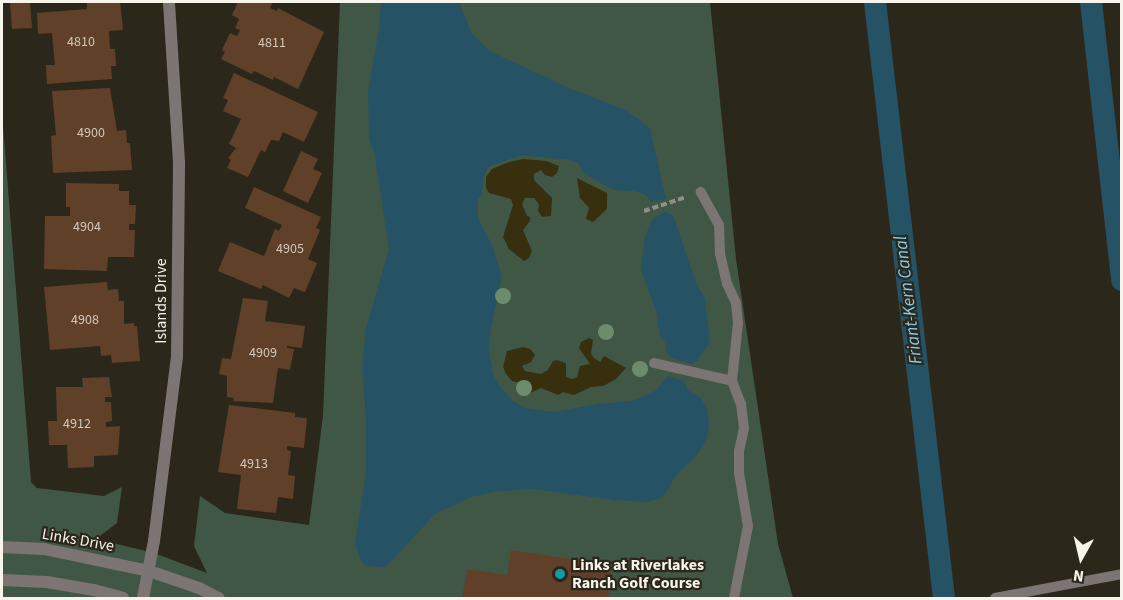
<!DOCTYPE html>
<html>
<head>
<meta charset="utf-8">
<style>
  body { margin:0 }
  #map { position:relative; width:1123px; height:600px; overflow:hidden; background:#2c271b; font-family:"Source Sans 3",sans-serif }
  div>[style] { position:absolute }
  [style*='--x'] { left:calc(var(--x)*1px); top:calc(var(--y)*1px); width:calc(var(--w)*1px); rotate:calc(var(--a)*1deg) }
  .green>* { inset:0; background:#415746 }
  .sand>* { inset:0; background:#372f0e }
  .water>* { inset:0; background:#265265 }
  .canal>* { height:22px; margin:-11px; padding:0 11px; transform-origin:11px; border-radius:11px; background:#265265 }
  .building>* { inset:0; background:#604028 }
  .path>* { height:4px; margin-top:-2px; transform-origin:0; background:repeating-linear-gradient(90deg,#928e84 0 6px,transparent 0 9px) }
  .lane>* { height:10px; margin:-5px; padding:0 5px; transform-origin:5px; border-radius:5px; background:#7c7573 }
  .street>* { height:12px; margin:-6px; padding:0 6px; transform-origin:6px; border-radius:6px; background:#7c7573 }
  .trees>* { width:16px; height:16px; margin:-8px; border-radius:50%; background:#6d8c6e }
  .dots>* { width:16px; height:16px; translate:-50% -50%; box-sizing:border-box; border:3px solid #2c271b; border-radius:50% }
  span { translate:-50% -50%; white-space:nowrap; text-align:center; line-height:1.15; -webkit-text-stroke:4.5px #2c271b; paint-order:stroke }
  .number-label { font-size:14px; color:#d1c7bb }
  .number-label span { -webkit-text-stroke-width:0 }
  .street-label { font-size:16px; color:#f7f4ec }
  .poi-label { font-size:16px; color:#f7f4ec; font-weight:700 }
  .left { translate:0 -50%; text-align:left }
  .water-label { font-size:18px; color:#82ccef; font-style:italic }
  .frame { position:absolute; inset:0; border:3px solid #f7f4ec; pointer-events:none }
  .north { position:absolute; left:1051px; top:528px; width:60px; height:60px; -webkit-text-stroke:4px #2c271b; paint-order:stroke; rotate:188deg; font-size:16px; font-weight:700; line-height:24px; text-align:center; color:#f7f4ec }
  .north::after { content:''; display:block; margin:auto; width:21px; height:27px; background:#f7f4ec; clip-path:polygon(50% 0,100% 100%,50% 72%,0 100%) }
</style>
</head>
<body>
<div id="map">
  <div class="green">
    <i style="clip-path:polygon(340px 2px,710px 2px,736px 259px,778px 544px,793px 598px,2px 598px,2px 112px,31px 482px,37px 488px,104px 496px,122px 487px,117px 523px,96px 539px,154px 553px,207px 573px,194px 546px,200px 496px,225px 513px,309px 525px,323px 416px)"></i>
  </div>
  <div class="sand">
    <i style="clip-path:polygon(523px 159px,546px 161px,559px 166px,557px 173px,552px 177px,545px 175px,541px 170px,534px 174px,534px 180px,552px 198px,551px 216px,542px 217px,538px 211px,539px 204px,534px 198px,525px 198px,522px 204px,527px 216px,530px 217px,530px 221px,523px 230px,532px 251px,529px 258px,524px 261px,509px 249px,503px 237px,513px 205px,511px 199px,489px 193px,486px 188px,486px 177px,492px 169px,509px 162px)"></i>
    <i style="clip-path:polygon(577px 178px,607px 193px,607px 209px,593px 222px,586px 219px,589px 208px,580px 198px)"></i>
    <i style="clip-path:polygon(589px 338px,593px 340px,591px 354px,594px 358px,600px 362px,604px 356px,626px 368px,616px 379px,603px 386px,591px 387px,574px 395px,563px 392px,558px 395px,541px 388px,530px 393px,521px 383px,512px 381px,506px 374px,503px 367px,507px 351px,523px 347px,530px 349px,535px 355px,531px 362px,522px 366px,525px 371px,541px 374px,548px 370px,553px 361px,557px 360px,566px 363px,566px 377px,572px 379px,577px 377px,580px 366px,590px 364px,579px 348px,581px 342px)"></i>
  </div>
  <div class="water">
    <i style="clip-path:polygon(381px 2px,459px 2px,472px 34px,490px 51px,571px 89px,626px 110px,650px 128px,666px 199px,651px 202px,646px 195px,634px 191px,614px 190px,584px 174px,578px 163px,571px 160px,522px 155px,488px 167px,483px 178px,482px 196px,478px 199px,478px 218px,492px 245px,502px 276px,490px 334px,489px 350px,493px 374px,500px 387px,513px 401px,525px 408px,554px 412px,598px 404px,633px 401px,655px 391px,668px 376px,684px 381px,688px 390px,701px 398px,707px 409px,709px 423px,707px 438px,697px 455px,676px 475px,666px 492px,659px 499px,647px 502px,615px 500px,531px 489px,493px 492px,471px 497px,435px 514px,386px 567px,366px 566px,361px 561px,355px 543px,366px 473px,366px 417px,362px 368px,366px 328px,389px 249px,374px 151px,369px 140px,368px 91px,379px 29px)"></i>
    <i style="clip-path:polygon(664px 212px,673px 215px,697px 285px,705px 298px,710px 342px,697px 361px,691px 364px,672px 358px,667px 353px,665px 342px,660px 337px,656px 311px,641px 270px,645px 236px,653px 218px)"></i>
  </div>
  <div class="canal">
    <i style="--x:875;--y:2;--w:600;--a:83.4"></i>
    <i style="--x:1091;--y:2;--w:280;--a:83.6"></i>
  </div>
  <div class="building">
    <i style="clip-path:polygon(10px 2px,30px 2px,32px 28px,12px 29px)"></i>
    <i style="clip-path:polygon(87px 2px,120px 2px,123px 30px,109px 31px,110px 49px,115px 49px,116px 66px,111px 66px,112px 79px,47px 84px,46px 65px,55px 65px,52px 33px,38px 34px,37px 13px,87px 9px)"></i>
    <i style="clip-path:polygon(238px 2px,273px 2px,270px 8px,277px 11px,278px 8px,324px 32px,298px 89px,274px 77px,273px 80px,254px 71px,252px 74px,221px 59px,225px 52px,222px 50px,230px 33px,237px 36px,240px 30px,235px 28px,239px 19px,232px 15px)"></i>
    <i style="clip-path:polygon(234px 73px,318px 112px,304px 142px,283px 132px,279px 141px,271px 140px,265px 152px,261px 150px,248px 177px,227px 168px,231px 160px,228px 158px,236px 148px,229px 144px,241px 119px,223px 111px,228px 100px,223px 98px)"></i>
    <i style="clip-path:polygon(110px 88px,117px 131px,126px 130px,127px 143px,130px 143px,132px 170px,53px 173px,51px 136px,56px 135px,52px 91px)"></i>
    <i style="clip-path:polygon(301px 151px,318px 159px,313px 169px,322px 173px,308px 203px,283px 191px)"></i>
    <i style="clip-path:polygon(66px 183px,119px 184px,119px 191px,129px 191px,129px 205px,136px 205px,135px 224px,129px 224px,129px 230px,135px 230px,134px 257px,108px 257px,107px 271px,44px 269px,45px 216px,70px 216px,70px 207px,66px 207px)"></i>
    <i style="clip-path:polygon(254px 187px,321px 217px,316px 228px,320px 230px,308px 259px,317px 263px,305px 292px,294px 288px,289px 298px,263px 285px,261px 289px,218px 271px,230px 242px,264px 256px,275px 229px,279px 231px,282px 225px,245px 208px)"></i>
    <i style="clip-path:polygon(107px 282px,108px 290px,118px 289px,119px 301px,124px 301px,124px 324px,134px 323px,134px 326px,137px 326px,140px 361px,112px 363px,111px 355px,101px 356px,100px 346px,50px 350px,44px 287px)"></i>
    <i style="clip-path:polygon(243px 298px,268px 301px,265px 321px,305px 326px,302px 348px,287px 346px,287px 348px,294px 349px,290px 370px,278px 368px,273px 403px,233px 401px,234px 398px,227px 397px,227px 376px,219px 374px,222px 358px,231px 359px)"></i>
    <i style="clip-path:polygon(109px 377px,112px 397px,105px 397px,105px 402px,111px 402px,112px 421px,106px 422px,106px 427px,120px 426px,118px 455px,94px 456px,94px 467px,68px 468px,67px 445px,49px 445px,48px 421px,57px 421px,56px 387px,83px 387px,82px 378px)"></i>
    <i style="clip-path:polygon(229px 405px,295px 413px,295px 417px,307px 418px,304px 448px,287px 446px,287px 450px,291px 451px,288px 475px,295px 476px,293px 499px,278px 497px,276px 513px,237px 509px,241px 475px,218px 472px)"></i>
    <i style="clip-path:polygon(511px 550px,610px 565px,608px 572px,612px 573px,608px 598px,462px 598px,467px 569px,507px 575px)"></i>
  </div>
  <div class="path">
    <i style="--x:644;--y:211;--w:44;--a:-18.4"></i>
  </div>
  <div class="lane">
    <i style="--x:654;--y:363;--w:80;--a:13"></i>
    <i style="--x:732;--y:381;--w:58;--a:-84.1"></i>
    <i style="--x:738;--y:323;--w:20;--a:-96"></i>
    <i style="--x:736;--y:303;--w:21;--a:-115"></i>
    <i style="--x:727;--y:284;--w:32;--a:-103"></i>
    <i style="--x:720;--y:253;--w:28;--a:-92"></i>
    <i style="--x:719;--y:225;--w:38;--a:-119"></i>
    <i style="--x:732;--y:381;--w:25;--a:69"></i>
    <i style="--x:741;--y:404;--w:24;--a:83"></i>
    <i style="--x:744;--y:428;--w:24;--a:102"></i>
    <i style="--x:739;--y:451;--w:22;--a:90"></i>
    <i style="--x:739;--y:473;--w:54;--a:80.4"></i>
    <i style="--x:748;--y:526;--w:73;--a:101"></i>
    <i style="--x:995;--y:598;--w:129;--a:-10.7"></i>
  </div>
  <div class="street">
    <i style="--x:2;--y:547;--w:42;--a:2.7"></i>
    <i style="--x:44;--y:549;--w:107;--a:11.8"></i>
    <i style="--x:149;--y:571;--w:53;--a:18.8"></i>
    <i style="--x:199;--y:588;--w:22;--a:27"></i>
    <i style="--x:2;--y:580;--w:45;--a:2.5"></i>
    <i style="--x:47;--y:582;--w:48;--a:9.7"></i>
    <i style="--x:94;--y:590;--w:30;--a:15"></i>
    <i style="--x:143;--y:598;--w:58;--a:-79.1"></i>
    <i style="--x:154;--y:541;--w:185;--a:-82.9"></i>
    <i style="--x:177;--y:357;--w:195;--a:-89.4"></i>
    <i style="--x:179;--y:162;--w:160;--a:-93.6"></i>
  </div>
  <div class="trees">
    <i style="left:503px;top:296px"></i>
    <i style="left:606px;top:332px"></i>
    <i style="left:640px;top:369px"></i>
    <i style="left:524px;top:388px"></i>
  </div>
  <div class="dots">
    <i style="left:560px;top:574px;background:#0f9aa8"></i>
  </div>
  <div class="number-label">
    <span style="left:81px;top:42px">4810</span>
    <span style="left:272px;top:43px">4811</span>
    <span style="left:91px;top:133px">4900</span>
    <span style="left:87px;top:227px">4904</span>
    <span style="left:290px;top:249px">4905</span>
    <span style="left:85px;top:320px">4908</span>
    <span style="left:263px;top:353px">4909</span>
    <span style="left:77px;top:424px">4912</span>
    <span style="left:254px;top:464px">4913</span>
  </div>
  <div class="street-label">
    <span style="left:161px;top:301px;rotate:-90deg">Islands Drive</span>
    <span style="left:78px;top:540px;rotate:10deg">Links Drive</span>
  </div>
  <div class="poi-label">
    <span class="left" style="left:572px;top:574px">Links at Riverlakes<br>Ranch Golf Course</span>
  </div>
  <div class="water-label">
    <span style="left:909px;top:300px;rotate:-97deg">Friant-Kern Canal</span>
  </div>
  <div class="frame"></div>
  <div class="north">N</div>
</div>
</body>
</html>
